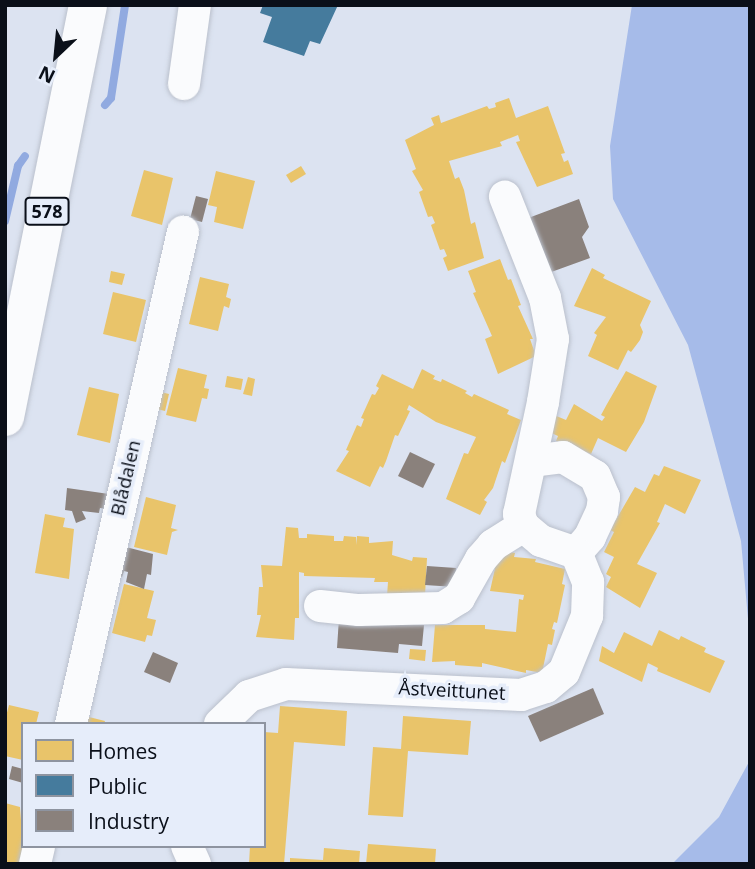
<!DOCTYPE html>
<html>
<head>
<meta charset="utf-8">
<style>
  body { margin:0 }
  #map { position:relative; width:755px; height:869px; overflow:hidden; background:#dce3f1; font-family:"Open Sans",sans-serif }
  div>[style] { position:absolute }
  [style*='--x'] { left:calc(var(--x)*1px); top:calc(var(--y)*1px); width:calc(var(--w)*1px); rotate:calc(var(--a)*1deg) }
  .forest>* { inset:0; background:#a6bbe9 }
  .homes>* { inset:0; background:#e9c46a }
  .public>* { inset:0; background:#457b9d }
  .industry>* { inset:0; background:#8a817c }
  .stream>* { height:8px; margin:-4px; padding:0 4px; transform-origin:4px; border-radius:4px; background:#91aae0 }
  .roads { filter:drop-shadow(0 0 2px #bac0cc) drop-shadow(0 0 2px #bac0cc) }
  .minor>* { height:32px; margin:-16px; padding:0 16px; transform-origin:16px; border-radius:16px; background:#fafbfd }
  .major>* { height:38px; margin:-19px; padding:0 19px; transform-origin:19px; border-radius:19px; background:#fafbfd }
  span { translate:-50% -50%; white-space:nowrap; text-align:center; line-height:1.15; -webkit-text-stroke:7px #e6edfa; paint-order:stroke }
  .shield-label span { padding:2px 5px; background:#e6edfa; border:2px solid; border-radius:5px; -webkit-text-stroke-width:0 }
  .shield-label { font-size:18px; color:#0a0f19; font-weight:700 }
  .street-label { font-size:19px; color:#0a0f19 }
  .frame { position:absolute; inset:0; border:7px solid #0a0f19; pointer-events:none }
  .legend { position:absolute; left:21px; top:722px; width:245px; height:126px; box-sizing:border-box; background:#e6edfa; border:2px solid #8e94a0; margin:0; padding:9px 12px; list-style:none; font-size:21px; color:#0a0f19 }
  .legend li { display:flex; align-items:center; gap:14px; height:35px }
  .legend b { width:35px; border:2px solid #8e94a0 }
  .north { position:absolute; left:21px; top:21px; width:70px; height:70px; -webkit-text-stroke:5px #e6edfa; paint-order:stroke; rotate:206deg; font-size:19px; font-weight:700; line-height:28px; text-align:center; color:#0a0f19 }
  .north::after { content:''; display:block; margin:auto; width:24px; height:32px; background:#0a0f19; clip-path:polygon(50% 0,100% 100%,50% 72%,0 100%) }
</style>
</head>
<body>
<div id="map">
  <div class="forest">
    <i style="clip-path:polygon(632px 5px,750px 5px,750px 641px,741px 541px,688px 345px,613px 199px,610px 146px)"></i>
    <i style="clip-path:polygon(750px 760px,750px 864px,672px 864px,719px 817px)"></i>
  </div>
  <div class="homes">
    <i style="clip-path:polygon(509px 98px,516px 118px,548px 106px,565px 153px,561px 154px,564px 162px,568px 160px,573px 174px,537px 187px,516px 142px,520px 141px,518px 135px,500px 142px,502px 146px,449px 161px,455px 179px,459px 177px,464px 190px,471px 224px,475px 222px,484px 258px,448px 271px,443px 258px,447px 256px,444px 249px,440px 250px,431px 225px,435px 223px,432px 216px,428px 217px,419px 192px,423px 190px,412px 171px,416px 169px,405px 140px,434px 125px,431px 118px,439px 115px,441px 123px,487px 106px,489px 109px,496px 107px,495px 103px)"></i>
    <i style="clip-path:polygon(301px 166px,306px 174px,291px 183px,286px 175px)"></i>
    <i style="clip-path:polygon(144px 170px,173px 178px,162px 225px,131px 216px)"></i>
    <i style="clip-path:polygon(216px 171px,255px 181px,243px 229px,214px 222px,217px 207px,208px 205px)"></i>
    <i style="clip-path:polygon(500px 259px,508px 280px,511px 279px,521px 305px,518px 306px,533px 339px,530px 339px,536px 356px,498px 374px,485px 339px,492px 336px,473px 293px,476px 292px,468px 271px)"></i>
    <i style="clip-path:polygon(592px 268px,605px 275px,603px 278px,651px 301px,640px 325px,643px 332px,640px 340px,631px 352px,628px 350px,618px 370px,588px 356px,597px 335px,594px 333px,606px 317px,574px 306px)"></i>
    <i style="clip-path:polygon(111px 271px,125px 274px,122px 285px,109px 282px)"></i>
    <i style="clip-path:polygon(200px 277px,229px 284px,226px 297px,231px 299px,229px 308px,224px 306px,218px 331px,189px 324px)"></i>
    <i style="clip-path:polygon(113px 292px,146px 300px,136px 342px,103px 334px)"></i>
    <i style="clip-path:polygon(178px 368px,207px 375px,204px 388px,209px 389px,207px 399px,202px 398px,196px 422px,166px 415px)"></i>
    <i style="clip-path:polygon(422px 369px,435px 376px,433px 379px,441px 382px,442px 379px,467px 391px,465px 393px,472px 397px,474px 394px,509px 410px,507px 414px,521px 420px,505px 463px,502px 461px,493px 488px,484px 500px,487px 502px,480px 515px,446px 499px,464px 453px,468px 454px,476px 437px,436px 422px,409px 405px,407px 410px,410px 411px,398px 436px,395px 435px,386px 461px,383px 468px,380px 466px,370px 487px,336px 471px,349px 451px,346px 450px,357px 425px,361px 427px,364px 419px,361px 418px,372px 394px,375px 395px,379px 388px,376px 386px,382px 374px,413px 389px)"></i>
    <i style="clip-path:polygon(626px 371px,657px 386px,644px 422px,626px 452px,598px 438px,591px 454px,556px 441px,558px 436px,547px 431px,554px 415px,566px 420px,574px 404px,602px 421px,605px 417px,601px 415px,607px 404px)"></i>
    <i style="clip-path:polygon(227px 376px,243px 379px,241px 390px,225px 387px)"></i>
    <i style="clip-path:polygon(248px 377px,255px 379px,252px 396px,243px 394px)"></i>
    <i style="clip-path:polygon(89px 387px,119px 394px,110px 443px,77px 435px)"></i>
    <i style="clip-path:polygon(157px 391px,169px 394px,165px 411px,153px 408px)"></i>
    <i style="clip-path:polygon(664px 466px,701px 480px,685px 514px,665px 504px,657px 522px,660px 523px,637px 564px,657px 573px,640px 608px,606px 587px,611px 577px,606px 574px,614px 557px,604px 552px,614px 532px,610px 530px,635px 487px,645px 492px,654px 474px,659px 476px)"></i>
    <i style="clip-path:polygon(146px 497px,176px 505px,171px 528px,178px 530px,172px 532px,167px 555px,134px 547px)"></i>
    <i style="clip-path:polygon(45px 514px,65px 518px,63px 527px,74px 529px,69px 579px,35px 573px)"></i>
    <i style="clip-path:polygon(286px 527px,298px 528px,299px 538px,307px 538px,307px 534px,334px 536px,334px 541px,343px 541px,344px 536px,356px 537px,356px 545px,357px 536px,369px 537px,369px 543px,393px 541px,392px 555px,412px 561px,413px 557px,427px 558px,425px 596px,387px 596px,388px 582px,374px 582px,375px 578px,304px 576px,304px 573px,299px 572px,299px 618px,295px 618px,294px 640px,256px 637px,261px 615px,257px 615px,259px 587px,263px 587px,261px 565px,282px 566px)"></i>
    <i style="clip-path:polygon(499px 550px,515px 553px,514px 557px,536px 559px,535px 562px,565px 569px,562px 584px,565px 585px,557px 623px,554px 622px,552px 629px,555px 630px,552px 645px,548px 644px,542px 673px,526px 670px,526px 673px,482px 663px,482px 667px,455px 665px,455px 661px,432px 662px,435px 625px,485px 625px,485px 629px,516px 632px,519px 599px,523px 600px,524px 595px,490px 591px)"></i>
    <i style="clip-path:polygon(124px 584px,154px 591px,147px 618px,156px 620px,152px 636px,147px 635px,145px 642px,112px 633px)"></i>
    <i style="clip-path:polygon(659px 630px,679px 640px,681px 636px,693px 642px,706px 648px,704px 652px,725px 661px,710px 693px,657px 671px,658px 668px,648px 663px,642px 682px,599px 661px,602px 646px,614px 653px,624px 632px,652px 646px)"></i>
    <i style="clip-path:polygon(410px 649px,426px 650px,425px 661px,409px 659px)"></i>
    <i style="clip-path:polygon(9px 705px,39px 712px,36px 724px,23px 724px,23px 760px,5px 756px,5px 720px)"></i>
    <i style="clip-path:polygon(280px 706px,347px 711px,345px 746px,294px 742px,284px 864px,249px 864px,250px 846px,264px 846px,264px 732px,278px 733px)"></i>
    <i style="clip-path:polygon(81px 715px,105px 721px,104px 724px,79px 724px)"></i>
    <i style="clip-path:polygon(403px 716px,471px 721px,468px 755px,408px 751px,403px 817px,368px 815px,373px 747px,401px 749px)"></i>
    <i style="clip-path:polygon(5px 803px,20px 807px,23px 846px,32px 846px,28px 864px,5px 864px)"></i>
    <i style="clip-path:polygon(368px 844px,436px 849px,435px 864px,366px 864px)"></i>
    <i style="clip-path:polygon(324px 848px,360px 851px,359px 864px,290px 864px,290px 858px,323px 860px)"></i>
  </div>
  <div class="public">
    <i style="clip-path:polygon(263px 5px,338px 5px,320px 44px,310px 41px,304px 56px,263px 42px,272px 17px,260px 13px)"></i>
  </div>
  <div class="industry">
    <i style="clip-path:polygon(196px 196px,208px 199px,202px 222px,190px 219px)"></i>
    <i style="clip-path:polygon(579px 199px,589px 227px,582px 237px,590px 258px,543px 275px,523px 220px)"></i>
    <i style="clip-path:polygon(410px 452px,435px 464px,423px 488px,398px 476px)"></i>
    <i style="clip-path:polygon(67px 488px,109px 494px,107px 509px,100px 508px,99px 513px,82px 511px,86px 519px,76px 523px,72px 511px,65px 510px)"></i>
    <i style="clip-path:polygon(122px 546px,153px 554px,151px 575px,147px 574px,144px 589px,126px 582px,128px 572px,124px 571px,122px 577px,118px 575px)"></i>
    <i style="clip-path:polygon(427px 566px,456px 568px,455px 587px,425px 585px)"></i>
    <i style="clip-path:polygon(339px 618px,424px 625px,422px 646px,399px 644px,398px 653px,337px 648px)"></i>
    <i style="clip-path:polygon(153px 652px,178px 663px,170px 683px,144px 672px)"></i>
    <i style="clip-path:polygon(593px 688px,604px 714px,540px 742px,528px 716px)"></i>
    <i style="clip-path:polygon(12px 766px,23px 769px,23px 783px,9px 779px)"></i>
  </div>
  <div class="stream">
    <i style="--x:105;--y:105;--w:9;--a:-49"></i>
    <i style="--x:111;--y:98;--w:94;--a:-81.4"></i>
    <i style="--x:5;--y:221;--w:57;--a:-76.7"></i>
    <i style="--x:18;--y:166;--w:12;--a:-55"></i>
  </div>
  <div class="roads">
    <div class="minor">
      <i style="--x:184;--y:84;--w:80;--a:-82.1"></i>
      <i style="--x:531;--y:461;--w:32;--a:-7"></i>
      <i style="--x:563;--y:457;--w:37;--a:31"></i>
      <i style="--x:595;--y:476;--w:23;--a:67"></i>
      <i style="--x:604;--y:497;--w:14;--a:98"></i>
      <i style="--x:602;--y:511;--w:29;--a:115"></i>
      <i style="--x:590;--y:537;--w:21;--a:131"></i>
      <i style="--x:320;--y:606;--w:39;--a:6"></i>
      <i style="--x:359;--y:610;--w:84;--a:-1.4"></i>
      <i style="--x:443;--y:608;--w:19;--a:-32"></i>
      <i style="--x:459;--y:598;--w:45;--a:-60.6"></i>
      <i style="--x:481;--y:559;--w:18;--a:-49"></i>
      <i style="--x:493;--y:545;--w:36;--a:-32"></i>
      <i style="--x:71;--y:724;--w:505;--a:-77.18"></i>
      <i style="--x:220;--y:724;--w:40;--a:-44"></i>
      <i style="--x:249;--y:696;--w:39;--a:-18"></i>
      <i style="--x:286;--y:684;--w:235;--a:2.7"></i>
      <i style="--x:521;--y:695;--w:26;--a:-18"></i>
      <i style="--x:546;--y:687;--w:23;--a:-40"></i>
      <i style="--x:564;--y:672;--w:61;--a:-67.7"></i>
      <i style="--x:587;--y:616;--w:34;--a:-88"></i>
      <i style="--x:588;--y:582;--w:31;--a:-112"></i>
      <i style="--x:576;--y:553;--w:37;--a:-161"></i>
      <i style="--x:541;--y:541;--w:23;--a:-140"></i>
      <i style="--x:523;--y:526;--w:13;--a:-108"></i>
      <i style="--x:519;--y:514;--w:115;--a:-77.9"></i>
      <i style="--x:543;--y:402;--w:64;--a:-81"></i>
      <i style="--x:553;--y:339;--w:42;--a:-101"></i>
      <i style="--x:545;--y:298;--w:109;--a:-111.6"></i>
      <i style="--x:187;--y:846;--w:20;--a:66"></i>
      <i style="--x:35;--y:864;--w:18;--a:-77"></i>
    </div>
    <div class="major">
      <i style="--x:5;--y:417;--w:420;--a:-78.6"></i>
    </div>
  </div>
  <div class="shield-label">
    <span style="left:47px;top:211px">578</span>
  </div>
  <div class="street-label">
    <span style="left:126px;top:478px;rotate:-77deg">Blådalen</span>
    <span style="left:452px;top:691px;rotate:3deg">Åstveittunet</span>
  </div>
  <div class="frame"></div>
  <ul class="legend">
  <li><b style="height:19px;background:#e9c46a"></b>Homes</li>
  <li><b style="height:19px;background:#457b9d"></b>Public</li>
  <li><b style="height:19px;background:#8a817c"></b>Industry</li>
  </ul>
  <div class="north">N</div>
</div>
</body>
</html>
